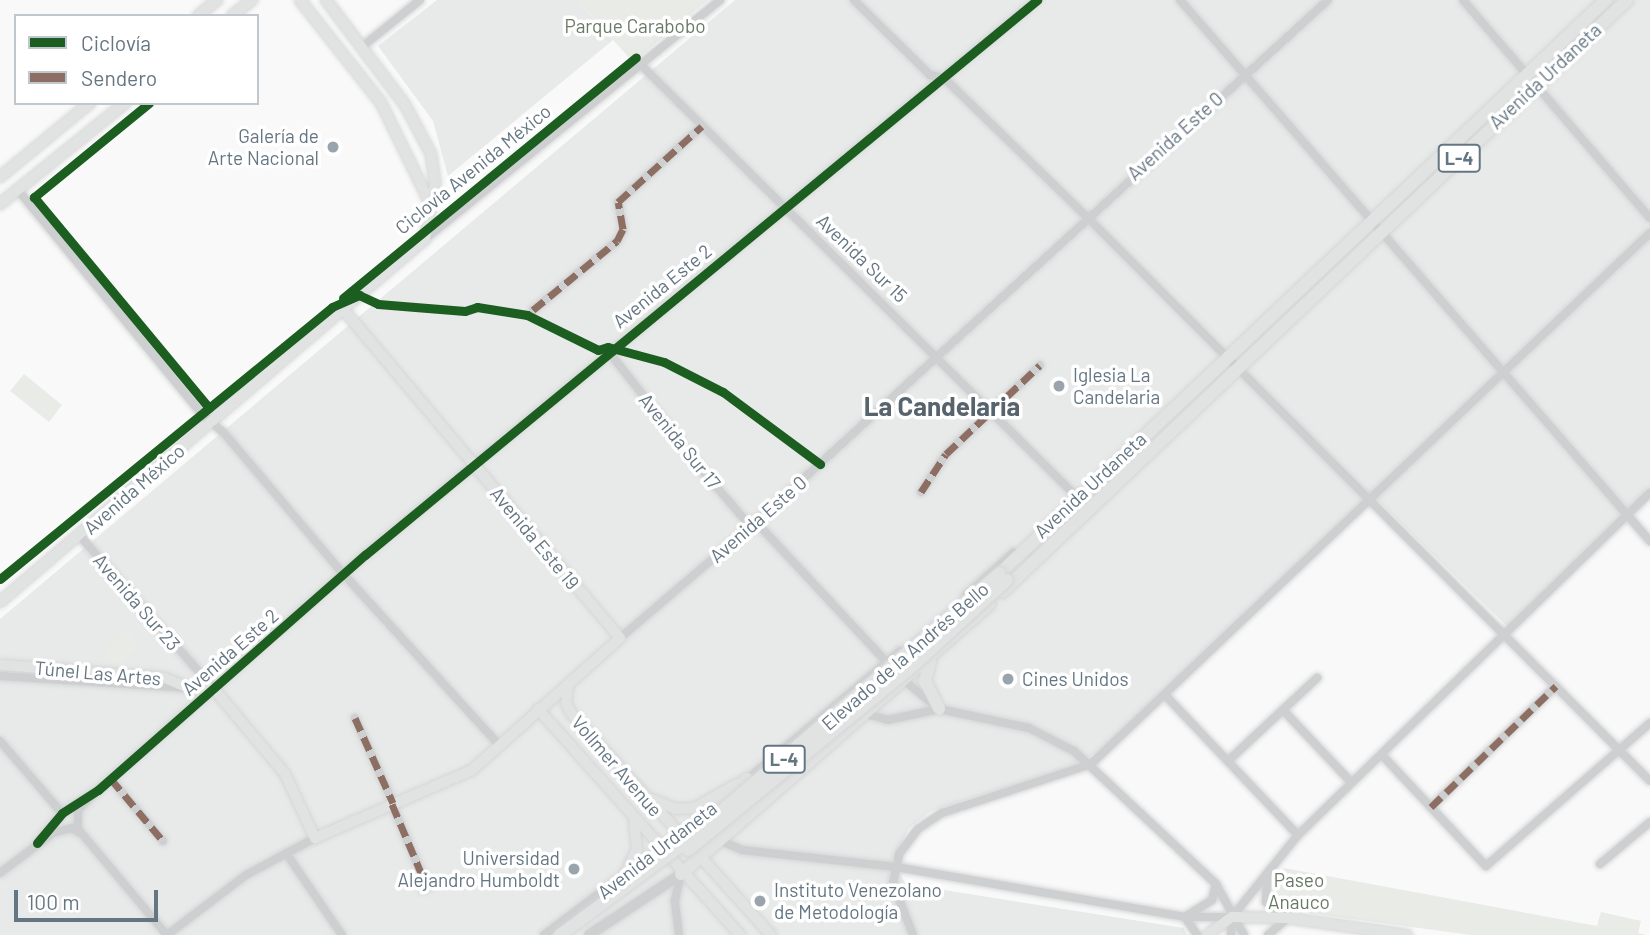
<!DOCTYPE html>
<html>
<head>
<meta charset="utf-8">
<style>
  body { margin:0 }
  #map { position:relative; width:1650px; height:935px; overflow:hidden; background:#f9f9f9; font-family:Barlow,sans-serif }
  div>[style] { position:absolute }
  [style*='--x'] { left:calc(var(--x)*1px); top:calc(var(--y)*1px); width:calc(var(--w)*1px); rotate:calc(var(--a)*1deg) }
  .built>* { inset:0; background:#e8e9e9 }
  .green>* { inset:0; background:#e8ebe6 }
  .roads { filter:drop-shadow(0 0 2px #d5d6d7) drop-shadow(0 0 2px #d5d6d7) }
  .minor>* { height:8px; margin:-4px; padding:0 4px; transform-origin:4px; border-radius:4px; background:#cecfd0 }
  .tertiary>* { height:10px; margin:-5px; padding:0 5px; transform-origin:5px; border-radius:5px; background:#cecfd0 }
  .secondary>* { height:10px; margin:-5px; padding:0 5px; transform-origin:5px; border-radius:5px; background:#e1e2e2 }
  .primary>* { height:12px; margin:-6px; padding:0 6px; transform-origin:6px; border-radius:6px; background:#e1e2e2 }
  .bridges { filter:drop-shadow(0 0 2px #d5d6d7) drop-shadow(0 0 2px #d5d6d7) }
  .primary-bridge>* { height:12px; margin:-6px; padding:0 6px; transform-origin:6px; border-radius:6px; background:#e1e2e2 }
  .quiet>* { height:7px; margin-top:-3.5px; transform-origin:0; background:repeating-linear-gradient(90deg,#8d6e63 0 14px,transparent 0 21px) }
  .cycleway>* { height:9px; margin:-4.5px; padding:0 4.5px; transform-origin:4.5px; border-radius:4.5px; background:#1b5e20 }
  .dots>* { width:19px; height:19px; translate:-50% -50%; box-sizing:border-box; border:4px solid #fff; border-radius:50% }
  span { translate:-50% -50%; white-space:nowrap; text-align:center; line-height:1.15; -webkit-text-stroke:7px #fff; paint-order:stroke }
  .shield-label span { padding:2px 5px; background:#fff; border:2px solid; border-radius:5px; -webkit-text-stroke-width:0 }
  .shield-label { font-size:18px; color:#657683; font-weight:700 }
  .park-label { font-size:19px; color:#687a64 }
  .street-label { font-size:19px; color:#657683 }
  .poi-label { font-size:19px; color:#657683 }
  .right { translate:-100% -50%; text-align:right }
  .left { translate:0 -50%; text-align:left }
  .district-label { font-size:26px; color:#57646e; font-weight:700 }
  .legend { position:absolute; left:14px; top:14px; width:245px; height:91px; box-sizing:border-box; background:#fff; border:2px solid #c1c8cd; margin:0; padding:9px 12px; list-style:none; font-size:21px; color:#657683 }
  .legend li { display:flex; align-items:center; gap:14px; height:35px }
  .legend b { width:35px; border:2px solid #c1c8cd }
  .scale { position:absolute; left:14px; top:890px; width:144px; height:32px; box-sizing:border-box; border:4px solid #657683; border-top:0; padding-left:9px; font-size:21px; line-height:24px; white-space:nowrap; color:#657683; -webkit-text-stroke:5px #fff; paint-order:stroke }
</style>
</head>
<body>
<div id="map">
  <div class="built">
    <i style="clip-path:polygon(437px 0,577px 0,613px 40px,448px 176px,433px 121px,378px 46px)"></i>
    <i style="clip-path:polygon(735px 0,1650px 0,1650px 489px,1512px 631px,1370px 493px,1101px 750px,1073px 766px,931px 811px,909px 828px,892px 862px,906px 884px,1184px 928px,1187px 935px,0 935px,0 619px)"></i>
  </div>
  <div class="green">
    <i style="clip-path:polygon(577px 0,708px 0,633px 62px)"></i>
    <i style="clip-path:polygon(24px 374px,62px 405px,49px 422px,10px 391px)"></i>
    <i style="clip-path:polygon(126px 631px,140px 645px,117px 667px,103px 652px)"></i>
    <i style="clip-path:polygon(1284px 868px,1597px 926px,1601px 912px,1641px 921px,1638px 933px,1646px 935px,1471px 935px,1286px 910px,1275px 894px)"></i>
  </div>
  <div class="roads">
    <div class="minor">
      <i style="--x:854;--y:0;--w:107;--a:44.6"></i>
      <i style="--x:930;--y:75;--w:14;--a:12"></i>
      <i style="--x:944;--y:78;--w:198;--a:44.2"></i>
      <i style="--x:1086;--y:216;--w:798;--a:45.05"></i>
      <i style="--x:1180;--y:0;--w:717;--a:49.02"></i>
      <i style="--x:1463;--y:0;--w:287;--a:49.4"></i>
      <i style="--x:363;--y:46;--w:73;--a:-38.9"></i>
      <i style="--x:642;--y:66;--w:615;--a:44.74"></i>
      <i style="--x:18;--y:190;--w:290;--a:50.6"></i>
      <i style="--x:202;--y:414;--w:29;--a:41"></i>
      <i style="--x:224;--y:433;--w:177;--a:49.8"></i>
      <i style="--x:338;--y:568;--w:239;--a:47.7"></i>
      <i style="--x:425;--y:239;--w:380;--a:-39"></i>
      <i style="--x:533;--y:310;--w:109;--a:-39.4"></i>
      <i style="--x:617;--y:241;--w:13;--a:-63"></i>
      <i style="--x:623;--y:229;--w:27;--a:-100"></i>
      <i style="--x:618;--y:202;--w:113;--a:-42.1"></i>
      <i style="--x:609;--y:352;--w:150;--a:51.8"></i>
      <i style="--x:702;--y:470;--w:66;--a:49.3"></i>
      <i style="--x:745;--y:520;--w:11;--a:10"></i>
      <i style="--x:921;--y:492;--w:45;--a:-56.7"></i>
      <i style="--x:946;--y:454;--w:129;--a:-43.4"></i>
      <i style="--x:756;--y:522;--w:201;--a:47"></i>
      <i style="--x:80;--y:536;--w:203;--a:48.8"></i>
      <i style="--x:966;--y:595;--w:64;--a:-41.9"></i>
      <i style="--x:620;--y:638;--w:179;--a:-40.5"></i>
      <i style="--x:756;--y:522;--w:774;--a:-42.38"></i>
      <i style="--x:0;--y:676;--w:188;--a:3.7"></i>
      <i style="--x:901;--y:678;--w:49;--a:39.2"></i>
      <i style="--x:939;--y:709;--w:92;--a:11.9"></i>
      <i style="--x:1029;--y:728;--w:51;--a:27.1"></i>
      <i style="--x:1074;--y:751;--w:195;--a:43.1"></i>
      <i style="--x:1216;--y:884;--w:58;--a:61.2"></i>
      <i style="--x:1165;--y:695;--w:193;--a:46.5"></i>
      <i style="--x:1283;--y:710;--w:100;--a:46.6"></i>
      <i style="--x:866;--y:714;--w:23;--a:15"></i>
      <i style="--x:888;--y:720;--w:52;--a:-12.2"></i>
      <i style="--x:355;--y:718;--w:93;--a:65.9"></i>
      <i style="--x:0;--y:741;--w:95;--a:49.3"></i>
      <i style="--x:1382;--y:755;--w:152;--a:46.9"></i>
      <i style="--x:1486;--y:866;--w:218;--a:-41.1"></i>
      <i style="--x:1228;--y:761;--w:122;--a:-43"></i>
      <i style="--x:111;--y:779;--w:81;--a:50"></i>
      <i style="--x:744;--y:782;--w:204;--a:-40"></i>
      <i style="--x:94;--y:794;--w:23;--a:135"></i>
      <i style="--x:78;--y:810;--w:19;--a:90"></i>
      <i style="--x:78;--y:829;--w:138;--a:50"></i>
      <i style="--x:167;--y:935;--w:99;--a:-37.2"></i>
      <i style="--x:246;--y:875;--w:78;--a:-28.2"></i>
      <i style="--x:392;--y:804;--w:90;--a:67.1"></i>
      <i style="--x:427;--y:887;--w:4;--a:153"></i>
      <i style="--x:1431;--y:807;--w:174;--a:-44.1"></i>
      <i style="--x:721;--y:841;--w:23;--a:23"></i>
      <i style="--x:742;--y:850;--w:155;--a:6.3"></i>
      <i style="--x:896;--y:867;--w:293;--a:9.8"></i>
      <i style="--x:1185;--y:917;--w:47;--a:0"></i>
      <i style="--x:37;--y:843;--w:39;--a:-50"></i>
      <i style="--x:62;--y:813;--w:43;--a:-32.6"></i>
      <i style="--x:98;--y:790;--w:356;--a:-41.4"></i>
      <i style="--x:365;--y:555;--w:872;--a:-39.55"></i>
      <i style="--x:286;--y:853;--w:99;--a:55.7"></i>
      <i style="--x:1600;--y:864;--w:65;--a:-40"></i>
      <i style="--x:0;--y:873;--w:66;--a:-37"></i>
      <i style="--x:53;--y:833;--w:20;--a:-15"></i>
      <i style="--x:72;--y:828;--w:9;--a:32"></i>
      <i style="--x:1267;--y:875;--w:27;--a:92"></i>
      <i style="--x:1266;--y:902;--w:27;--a:36"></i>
      <i style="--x:1288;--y:918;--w:26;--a:140"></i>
      <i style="--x:1188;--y:915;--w:28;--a:-32"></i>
      <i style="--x:1212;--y:900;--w:16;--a:-76"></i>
      <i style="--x:1185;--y:917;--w:22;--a:56"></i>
      <i style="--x:1232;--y:917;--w:105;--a:-51.2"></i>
      <i style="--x:1298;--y:835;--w:491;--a:-44.2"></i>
      <i style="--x:544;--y:935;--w:204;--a:-37"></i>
      <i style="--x:679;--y:935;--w:35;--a:-97"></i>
      <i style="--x:675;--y:900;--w:27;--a:-77"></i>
      <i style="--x:913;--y:935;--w:56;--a:-111"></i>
      <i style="--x:893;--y:883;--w:30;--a:-78"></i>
      <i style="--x:899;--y:854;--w:31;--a:-53"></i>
      <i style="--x:918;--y:829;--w:29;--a:-34"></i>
      <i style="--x:942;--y:813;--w:157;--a:-18.2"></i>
      <i style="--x:1091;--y:764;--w:771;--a:-43.53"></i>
      <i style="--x:1231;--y:935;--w:18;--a:-87"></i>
    </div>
    <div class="tertiary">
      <i style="--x:589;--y:935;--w:110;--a:-33.5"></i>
    </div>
    <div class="secondary">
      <i style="--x:326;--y:0;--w:131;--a:53"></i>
      <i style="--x:405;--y:105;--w:55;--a:62"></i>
      <i style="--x:431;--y:154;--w:29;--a:82"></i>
      <i style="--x:435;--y:183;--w:22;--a:100"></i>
      <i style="--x:198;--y:16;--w:25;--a:-40"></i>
      <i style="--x:232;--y:16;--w:26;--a:-39"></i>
      <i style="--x:0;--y:177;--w:117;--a:-39.4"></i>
      <i style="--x:0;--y:204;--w:161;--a:-38.9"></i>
      <i style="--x:0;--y:602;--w:559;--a:-40.5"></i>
      <i style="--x:425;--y:239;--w:35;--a:-80"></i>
      <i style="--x:431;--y:205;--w:114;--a:-116.1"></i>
      <i style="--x:381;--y:103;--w:131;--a:-128.2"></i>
      <i style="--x:3;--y:665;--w:163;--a:4.6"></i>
      <i style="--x:165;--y:678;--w:26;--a:23"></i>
      <i style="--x:189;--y:688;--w:25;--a:2"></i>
      <i style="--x:214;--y:689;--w:111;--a:50.1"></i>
      <i style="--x:285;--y:774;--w:71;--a:64.9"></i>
      <i style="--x:315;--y:838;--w:171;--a:-23.4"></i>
      <i style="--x:472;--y:770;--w:198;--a:-41.7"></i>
      <i style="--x:620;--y:638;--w:431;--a:-130.1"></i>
      <i style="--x:568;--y:685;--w:18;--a:96"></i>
      <i style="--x:566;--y:703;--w:11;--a:63"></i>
      <i style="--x:571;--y:713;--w:299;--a:48"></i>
      <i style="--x:538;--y:709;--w:303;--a:48.2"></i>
      <i style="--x:647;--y:797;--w:30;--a:23"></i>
      <i style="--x:675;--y:809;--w:19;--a:-3"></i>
      <i style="--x:694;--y:808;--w:49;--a:-29.2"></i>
      <i style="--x:624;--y:876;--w:30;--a:-64"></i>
      <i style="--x:637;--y:849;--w:27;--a:-96"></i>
      <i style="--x:1207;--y:935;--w:31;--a:-36"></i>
      <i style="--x:1232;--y:917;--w:56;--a:1"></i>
      <i style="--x:1288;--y:918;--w:120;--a:8.1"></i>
    </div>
    <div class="primary">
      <i style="--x:1000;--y:573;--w:834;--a:-43.4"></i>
      <i style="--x:1002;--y:592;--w:861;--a:-43.45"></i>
      <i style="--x:930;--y:662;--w:20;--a:105"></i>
      <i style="--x:925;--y:681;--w:31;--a:63"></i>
      <i style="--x:706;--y:817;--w:56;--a:-42.8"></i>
      <i style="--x:681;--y:874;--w:410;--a:-41.2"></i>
    </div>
  </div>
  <div class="bridges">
    <div class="primary-bridge">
      <i style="--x:688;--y:850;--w:283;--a:-39.3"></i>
      <i style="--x:907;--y:671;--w:135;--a:-42.3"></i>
      <i style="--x:560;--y:935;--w:147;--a:-36.4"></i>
      <i style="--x:678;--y:848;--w:423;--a:-40.5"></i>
    </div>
  </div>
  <div class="quiet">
    <i style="--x:533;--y:310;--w:109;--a:-39.4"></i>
    <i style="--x:617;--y:241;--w:13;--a:-63"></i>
    <i style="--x:623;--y:229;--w:27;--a:-100"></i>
    <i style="--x:618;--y:202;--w:113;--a:-42.1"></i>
    <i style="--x:921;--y:492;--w:45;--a:-56.7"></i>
    <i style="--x:946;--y:454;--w:129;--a:-43.4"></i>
    <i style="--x:355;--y:718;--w:93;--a:65.9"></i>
    <i style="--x:111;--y:779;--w:81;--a:50"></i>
    <i style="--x:392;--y:804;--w:90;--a:67.1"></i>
    <i style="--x:427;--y:887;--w:4;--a:153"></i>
    <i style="--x:1431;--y:807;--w:174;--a:-44.1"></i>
  </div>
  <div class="cycleway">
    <i style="--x:149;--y:103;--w:149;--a:140.7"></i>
    <i style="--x:34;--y:197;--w:274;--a:50.3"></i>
    <i style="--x:343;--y:298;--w:379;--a:-39.4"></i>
    <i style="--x:0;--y:579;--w:429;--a:-39.3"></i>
    <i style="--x:332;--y:307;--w:30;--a:-24"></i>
    <i style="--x:359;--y:295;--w:21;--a:25"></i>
    <i style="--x:378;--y:304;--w:87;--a:4.6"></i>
    <i style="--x:465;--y:311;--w:13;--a:-18"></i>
    <i style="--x:477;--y:307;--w:51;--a:9.1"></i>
    <i style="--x:527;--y:315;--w:79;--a:26.2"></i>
    <i style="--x:598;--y:350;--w:10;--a:-17"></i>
    <i style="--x:608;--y:347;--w:58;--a:15"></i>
    <i style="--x:664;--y:362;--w:66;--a:27"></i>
    <i style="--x:723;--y:392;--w:121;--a:36.6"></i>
    <i style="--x:37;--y:843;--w:39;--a:-50"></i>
    <i style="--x:62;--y:813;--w:43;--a:-32.6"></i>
    <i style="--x:98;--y:790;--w:356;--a:-41.4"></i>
    <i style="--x:365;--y:555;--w:872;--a:-39.55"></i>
  </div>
  <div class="dots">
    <i style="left:333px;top:147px;background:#99a4ac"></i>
    <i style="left:1059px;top:386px;background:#99a4ac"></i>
    <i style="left:1008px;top:679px;background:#99a4ac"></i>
    <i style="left:574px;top:869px;background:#99a4ac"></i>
    <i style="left:760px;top:901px;background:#99a4ac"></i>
  </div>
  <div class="shield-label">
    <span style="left:1459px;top:158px">L-4</span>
    <span style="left:784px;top:759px">L-4</span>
  </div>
  <div class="park-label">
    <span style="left:635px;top:26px">Parque Carabobo</span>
    <span style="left:1299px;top:891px">Paseo<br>Anauco</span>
  </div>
  <div class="street-label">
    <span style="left:1545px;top:76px;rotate:-43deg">Avenida Urdaneta</span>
    <span style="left:1175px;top:136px;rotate:-42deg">Avenida Este 0</span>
    <span style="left:473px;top:169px;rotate:-39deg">Ciclovía Avenida México</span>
    <span style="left:862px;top:258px;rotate:44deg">Avenida Sur 15</span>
    <span style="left:662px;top:286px;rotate:-39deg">Avenida Este 2</span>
    <span style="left:680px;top:441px;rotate:51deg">Avenida Sur 17</span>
    <span style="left:1090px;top:485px;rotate:-43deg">Avenida Urdaneta</span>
    <span style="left:134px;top:489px;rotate:-41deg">Avenida México</span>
    <span style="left:758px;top:519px;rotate:-41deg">Avenida Este 0</span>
    <span style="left:535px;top:538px;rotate:50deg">Avenida Este 19</span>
    <span style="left:137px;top:602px;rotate:49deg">Avenida Sur 23</span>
    <span style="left:230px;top:652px;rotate:-41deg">Avenida Este 2</span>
    <span style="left:905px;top:656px;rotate:-41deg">Elevado de la Andrés Bello</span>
    <span style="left:98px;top:673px;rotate:5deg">Túnel Las Artes</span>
    <span style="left:617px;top:766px;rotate:49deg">Vollmer Avenue</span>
    <span style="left:657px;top:850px;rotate:-38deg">Avenida Urdaneta</span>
  </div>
  <div class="poi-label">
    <span class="right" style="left:319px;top:147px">Galería de<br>Arte Nacional</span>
    <span class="left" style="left:1073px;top:386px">Iglesia La<br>Candelaria</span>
    <span class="left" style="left:1022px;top:679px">Cines Unidos</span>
    <span class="right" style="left:560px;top:869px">Universidad<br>Alejandro Humboldt</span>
    <span class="left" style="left:774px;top:901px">Instituto Venezolano<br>de Metodología</span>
  </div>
  <div class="district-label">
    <span style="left:942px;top:406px">La Candelaria</span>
  </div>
  <ul class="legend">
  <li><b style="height:9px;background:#1b5e20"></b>Ciclovía</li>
  <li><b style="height:9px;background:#8d6e63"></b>Sendero</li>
  </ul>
  <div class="scale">100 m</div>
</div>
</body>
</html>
